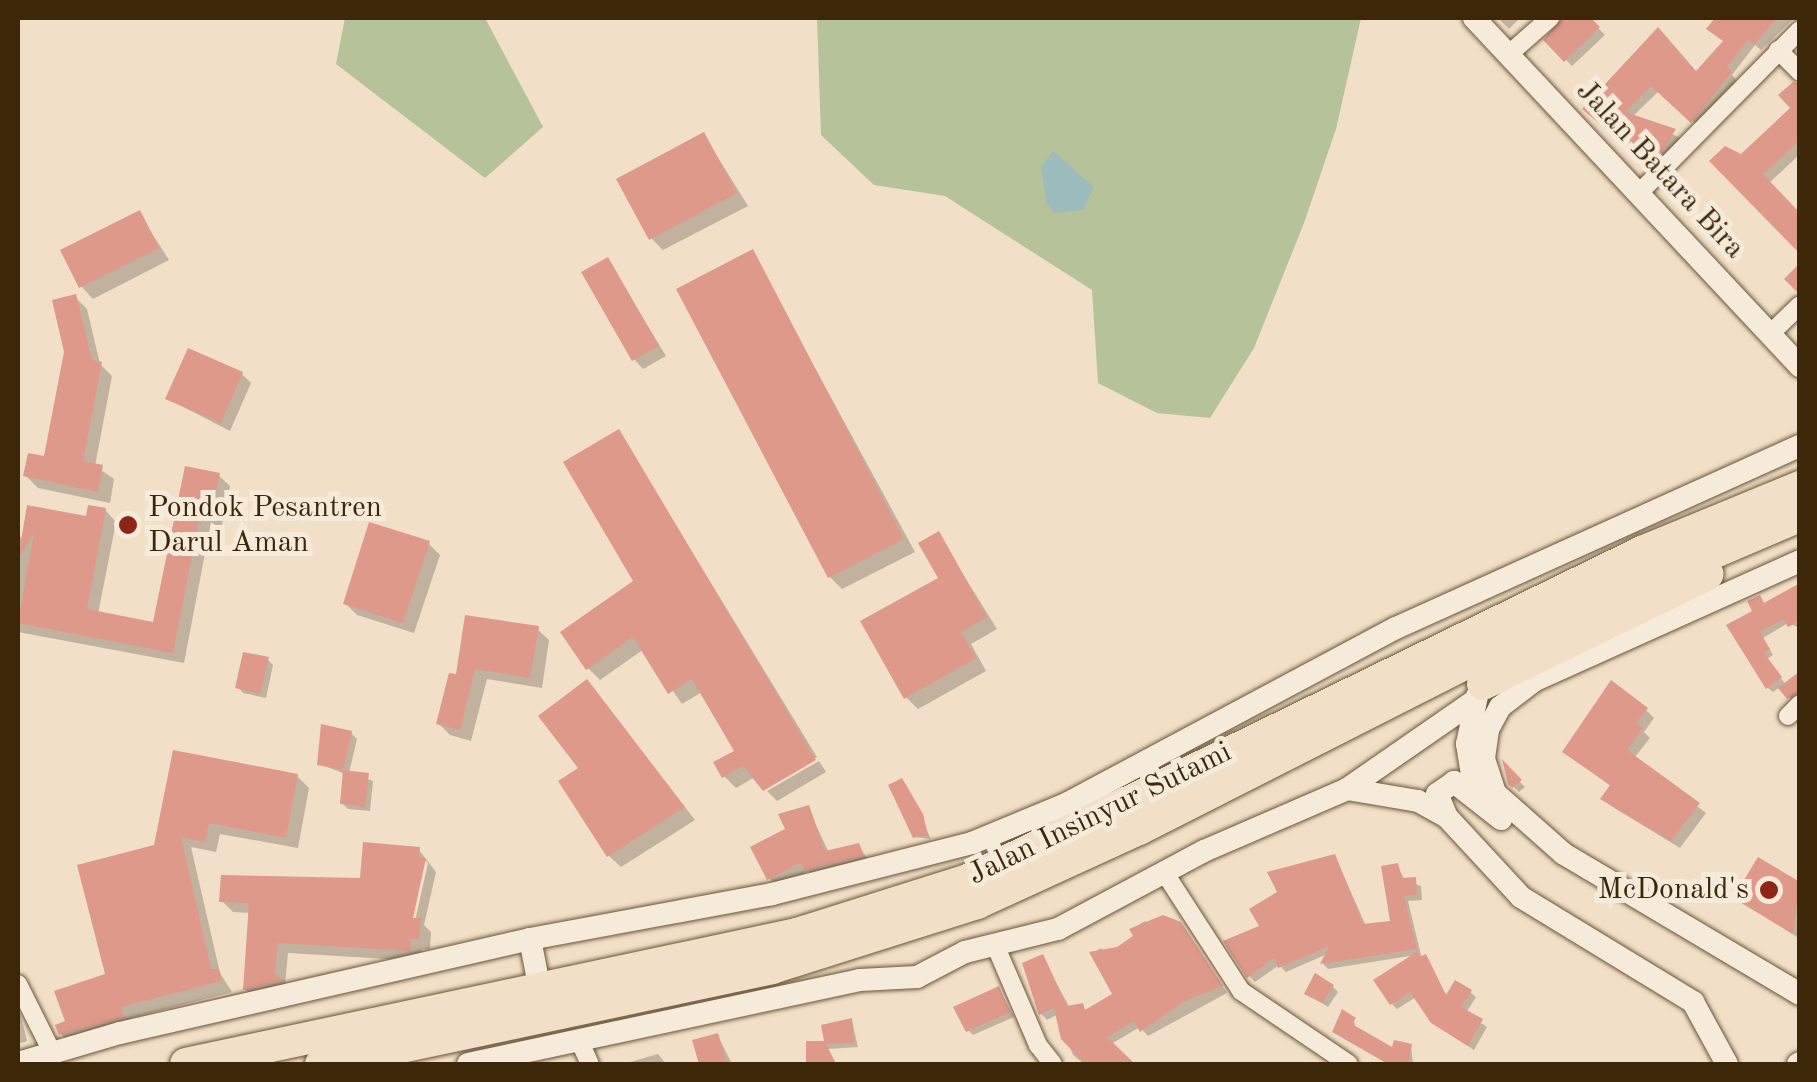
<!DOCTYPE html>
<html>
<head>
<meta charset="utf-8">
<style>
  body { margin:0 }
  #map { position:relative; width:1817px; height:1082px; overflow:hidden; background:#f1dfc7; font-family:"Old Standard TT",serif }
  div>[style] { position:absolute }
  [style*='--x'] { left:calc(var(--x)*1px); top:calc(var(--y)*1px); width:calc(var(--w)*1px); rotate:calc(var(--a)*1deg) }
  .green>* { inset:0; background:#b6c299 }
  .water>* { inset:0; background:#9cbbbc }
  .shadow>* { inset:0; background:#0003 }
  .building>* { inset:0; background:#de998b }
  .roads { filter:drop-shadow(0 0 2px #695538) drop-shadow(0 0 2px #695538) }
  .minor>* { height:18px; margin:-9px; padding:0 9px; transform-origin:9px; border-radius:9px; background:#f6eadb }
  .tertiary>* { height:22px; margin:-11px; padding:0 11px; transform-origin:11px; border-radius:11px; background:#f6eadb }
  .motorway>* { height:32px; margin:-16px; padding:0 16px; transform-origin:16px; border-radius:16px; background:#f1dfc7 }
  .dots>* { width:28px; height:28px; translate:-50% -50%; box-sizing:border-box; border:5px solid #f6eadb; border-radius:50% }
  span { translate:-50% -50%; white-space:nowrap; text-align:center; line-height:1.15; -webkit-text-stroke:10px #f6eadb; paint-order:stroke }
  .street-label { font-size:30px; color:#3c2708 }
  .poi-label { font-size:30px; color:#3c2708 }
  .left { translate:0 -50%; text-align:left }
  .right { translate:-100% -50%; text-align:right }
  .frame { position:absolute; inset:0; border:20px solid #3c2708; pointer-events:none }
</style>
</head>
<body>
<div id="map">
  <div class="green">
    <i style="clip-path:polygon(345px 18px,485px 18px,543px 127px,485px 178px,336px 64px)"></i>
    <i style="clip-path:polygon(817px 18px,1361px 18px,1336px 129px,1304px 223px,1254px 348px,1210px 418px,1157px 413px,1098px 383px,1092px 290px,945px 196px,874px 185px,821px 135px)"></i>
  </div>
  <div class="water">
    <i style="clip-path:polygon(1053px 151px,1094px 187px,1083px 210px,1055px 213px,1047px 205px,1041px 167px)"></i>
  </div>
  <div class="shadow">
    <i style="clip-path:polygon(1498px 18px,1520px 18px,1509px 29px)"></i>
    <i style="clip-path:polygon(1562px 18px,1588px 18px,1605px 35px,1572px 66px,1547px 40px,1564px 24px)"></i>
    <i style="clip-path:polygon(1718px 18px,1794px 18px,1761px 50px,1755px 45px,1732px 75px,1737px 81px,1699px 127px,1659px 91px,1632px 117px,1681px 138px,1669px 157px,1622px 141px,1592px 116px,1658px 30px,1697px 74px,1725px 42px,1709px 28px)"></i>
    <i style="clip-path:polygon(1800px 86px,1800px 154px,1768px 184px,1742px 157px,1794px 108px)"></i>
    <i style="clip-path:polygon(704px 135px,748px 206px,663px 250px,651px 238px)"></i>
    <i style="clip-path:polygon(139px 213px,169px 260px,93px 299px,81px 286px)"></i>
    <i style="clip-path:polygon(752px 252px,915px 552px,842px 589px,830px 577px)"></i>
    <i style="clip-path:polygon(608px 260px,666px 356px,643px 369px,634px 359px)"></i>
    <i style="clip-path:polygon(75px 297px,87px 309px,100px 364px,112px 376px,95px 466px,114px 479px,110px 503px,38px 488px,26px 476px,46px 459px)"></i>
    <i style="clip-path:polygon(242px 374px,251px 383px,230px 431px,168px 399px)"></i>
    <i style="clip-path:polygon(619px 432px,817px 757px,764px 788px,755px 777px,736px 788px,724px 776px,738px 752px,702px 692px,682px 704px,644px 649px,600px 680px,588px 668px,636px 582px)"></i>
    <i style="clip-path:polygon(187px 469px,218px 475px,230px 486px,221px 529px,211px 522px,184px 663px,18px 632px,18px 535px,23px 539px,29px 508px,88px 519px,105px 510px,116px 522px,98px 614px,155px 625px)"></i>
    <i style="clip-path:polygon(938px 534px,997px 629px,971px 644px,986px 671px,918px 709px,906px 697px,941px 579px)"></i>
    <i style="clip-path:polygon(428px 543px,440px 555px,414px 633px,357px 615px,345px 603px)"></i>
    <i style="clip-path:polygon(1800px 589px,1800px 628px,1788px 623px,1763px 638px,1773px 655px,1767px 659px,1786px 685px,1800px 674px,1795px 703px,1780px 687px,1773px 692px,1768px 688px,1730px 626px)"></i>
    <i style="clip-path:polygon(537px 629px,549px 640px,542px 688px,487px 679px,471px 741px,450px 735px,439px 724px,458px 678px)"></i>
    <i style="clip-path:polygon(267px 659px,273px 665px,266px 698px,243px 693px,238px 687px)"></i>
    <i style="clip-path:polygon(587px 682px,695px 820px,621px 867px,609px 856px)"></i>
    <i style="clip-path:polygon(1646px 710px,1654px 718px,1644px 732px,1650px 738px,1634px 758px,1706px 813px,1680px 848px,1611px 806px,1603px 798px,1612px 787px,1565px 752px)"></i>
    <i style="clip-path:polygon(351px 733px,357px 739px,349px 773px,373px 781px,370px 811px,348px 809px,342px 803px,345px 774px,320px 764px)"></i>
    <i style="clip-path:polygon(819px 761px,826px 772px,777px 801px,767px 791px)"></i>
    <i style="clip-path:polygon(1506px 767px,1525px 787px,1519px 792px,1510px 783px)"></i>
    <i style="clip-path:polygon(297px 776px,309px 788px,298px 848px,220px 834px,216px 852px,191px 847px,220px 973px,232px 992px,131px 1018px,134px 1028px,73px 1046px,61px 1034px,108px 975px,156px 847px)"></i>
    <i style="clip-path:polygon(902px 781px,906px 786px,931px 839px,915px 837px)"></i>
    <i style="clip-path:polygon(808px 808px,829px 853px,858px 846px,871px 863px,815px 877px,809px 871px,778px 886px,769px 878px,788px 830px)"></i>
    <i style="clip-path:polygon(evenodd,419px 850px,436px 872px,424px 925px,431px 932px,430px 949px,422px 949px,421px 961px,288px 953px,285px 986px,256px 999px,245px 989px,250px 913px,233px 912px,222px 901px,362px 881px,419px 850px,423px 859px,428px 863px,413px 930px,408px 929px,423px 859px)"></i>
    <i style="clip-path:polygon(1335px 856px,1366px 926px,1393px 923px,1397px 866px,1405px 880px,1421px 886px,1422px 900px,1408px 901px,1422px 959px,1448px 997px,1470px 992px,1476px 997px,1466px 1013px,1487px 1027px,1474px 1050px,1440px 1028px,1416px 997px,1397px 1009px,1392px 1004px,1416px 955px,1328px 969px,1323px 964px,1327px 954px,1286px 972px,1279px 965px,1255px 982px,1249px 976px,1263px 927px)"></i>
    <i style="clip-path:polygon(1800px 885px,1800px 939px,1736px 898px)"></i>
    <i style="clip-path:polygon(1145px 921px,1151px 927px,1180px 924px,1227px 993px,1148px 1036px,1140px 1027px,1111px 1044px,1132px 1064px,1084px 1064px,1073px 1055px,1058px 1014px,1047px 1020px,1041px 1014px,1042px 957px,1070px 1008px,1088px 1011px,1116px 995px,1093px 953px,1101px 948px,1109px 956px,1137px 937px,1132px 929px)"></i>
    <i style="clip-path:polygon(1332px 986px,1338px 992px,1328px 1007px,1307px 994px)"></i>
    <i style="clip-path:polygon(999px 989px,1014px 1017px,973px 1035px,968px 1030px)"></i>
    <i style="clip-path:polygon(18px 1005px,27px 1041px,18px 1044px)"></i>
    <i style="clip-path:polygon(1354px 1020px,1356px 1030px,1394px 1051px,1411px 1046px,1413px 1064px,1388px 1064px,1334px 1031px)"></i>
    <i style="clip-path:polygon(852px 1021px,858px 1047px,828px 1049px,836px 1064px,808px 1064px,809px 1043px,827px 1044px,824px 1027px)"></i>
    <i style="clip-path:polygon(718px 1036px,732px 1064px,702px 1064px,695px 1042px)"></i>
    <i style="clip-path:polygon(658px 1054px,666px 1064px,627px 1063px)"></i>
  </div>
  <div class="building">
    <i style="clip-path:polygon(1562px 18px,1591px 18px,1600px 27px,1564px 62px,1543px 40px)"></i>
    <i style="clip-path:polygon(1715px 18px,1777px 18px,1754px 45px,1748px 40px,1727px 67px,1732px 72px,1691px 123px,1651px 86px,1625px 112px,1676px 129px,1662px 152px,1613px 135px,1582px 109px,1658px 27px,1696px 71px,1723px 41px,1706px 29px)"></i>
    <i style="clip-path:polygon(1793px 82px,1800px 84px,1800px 140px,1763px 174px,1800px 213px,1800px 254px,1709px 161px,1725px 146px,1741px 154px,1790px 108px,1778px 95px)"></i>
    <i style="clip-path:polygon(704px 132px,737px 193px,649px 240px,616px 179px)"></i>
    <i style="clip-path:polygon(140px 210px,159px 248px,79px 288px,60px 250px)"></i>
    <i style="clip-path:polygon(753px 249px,904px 539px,828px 578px,676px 289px)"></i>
    <i style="clip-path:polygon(608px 257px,659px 346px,632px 361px,581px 272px)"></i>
    <i style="clip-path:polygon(1800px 263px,1800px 293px,1798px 293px,1784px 279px)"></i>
    <i style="clip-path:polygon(76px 294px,92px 360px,102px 362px,83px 461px,103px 465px,98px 492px,23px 476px,28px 453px,44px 456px,64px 352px,52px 300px)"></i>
    <i style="clip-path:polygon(188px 348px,243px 372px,221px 423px,165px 399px)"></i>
    <i style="clip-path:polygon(619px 429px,816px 760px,763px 791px,743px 766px,722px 778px,713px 762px,734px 751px,692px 679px,668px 694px,633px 637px,586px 670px,560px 632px,633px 581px,563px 462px)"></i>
    <i style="clip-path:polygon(185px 466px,220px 473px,210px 520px,200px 514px,173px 653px,18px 623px,34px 533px,18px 559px,27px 505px,86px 516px,88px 505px,106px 508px,87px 609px,153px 622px)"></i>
    <i style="clip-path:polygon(369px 522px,430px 541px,403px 623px,343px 604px)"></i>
    <i style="clip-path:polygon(939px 531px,987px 617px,961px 632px,976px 658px,904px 699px,860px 621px,938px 578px,918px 543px)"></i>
    <i style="clip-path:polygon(1800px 583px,1800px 621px,1788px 627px,1783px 619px,1760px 632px,1770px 649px,1764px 653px,1782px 677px,1766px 689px,1726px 625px,1752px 611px,1747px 601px,1760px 595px,1764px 603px)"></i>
    <i style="clip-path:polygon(465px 615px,539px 626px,530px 678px,475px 669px,460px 730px,436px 724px,449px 673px,456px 674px)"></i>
    <i style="clip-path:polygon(243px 652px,269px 657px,260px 694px,235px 688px)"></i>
    <i style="clip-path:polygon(1800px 671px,1800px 692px,1787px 699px,1778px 688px)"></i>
    <i style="clip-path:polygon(587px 679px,685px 807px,607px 857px,558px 781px,578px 768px,538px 716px)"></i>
    <i style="clip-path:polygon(1611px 680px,1648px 708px,1636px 723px,1643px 728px,1627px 750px,1700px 803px,1671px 841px,1600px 799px,1610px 785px,1562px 752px)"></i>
    <i style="clip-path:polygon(321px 724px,352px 731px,343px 770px,317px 765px)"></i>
    <i style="clip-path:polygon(173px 750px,298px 774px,286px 838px,209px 823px,205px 842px,181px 837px,211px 969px,219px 969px,222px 981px,121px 1007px,124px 1017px,59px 1035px,55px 1025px,65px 1021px,54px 991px,105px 974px,77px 865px,154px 845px)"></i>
    <i style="clip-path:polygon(1502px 759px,1522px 780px,1512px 788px,1508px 784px)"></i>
    <i style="clip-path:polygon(343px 770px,369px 773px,365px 807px,340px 804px)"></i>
    <i style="clip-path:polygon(902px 778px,923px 814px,928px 835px,913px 838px,888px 785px)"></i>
    <i style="clip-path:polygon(809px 805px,825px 851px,859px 843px,864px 855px,805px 870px,800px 863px,767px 880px,750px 847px,785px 829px,778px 814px)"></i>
    <i style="clip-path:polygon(363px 842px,420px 847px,419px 858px,426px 858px,413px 918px,421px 918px,419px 939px,411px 939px,410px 951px,278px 943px,275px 974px,283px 980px,243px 990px,249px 903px,219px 902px,221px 875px,360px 878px)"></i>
    <i style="clip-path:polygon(1335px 854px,1363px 924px,1390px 921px,1381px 866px,1398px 863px,1402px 878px,1416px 877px,1417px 895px,1404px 896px,1417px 949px,1320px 964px,1329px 946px,1278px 968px,1274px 958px,1247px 978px,1223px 941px,1259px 926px,1249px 909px,1277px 892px,1267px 872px)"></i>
    <i style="clip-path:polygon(1758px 857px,1800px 882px,1793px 934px,1733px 898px)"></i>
    <i style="clip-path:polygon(1163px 915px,1181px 922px,1223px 986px,1183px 1002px,1140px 1032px,1134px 1021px,1107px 1037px,1135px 1064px,1085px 1064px,1061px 1039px,1054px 1008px,1039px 1015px,1022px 963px,1043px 954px,1067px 1006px,1083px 1003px,1085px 1010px,1112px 994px,1089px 952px,1117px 947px,1133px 936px,1129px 929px)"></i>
    <i style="clip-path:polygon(1418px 951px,1419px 957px,1426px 954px,1446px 995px,1455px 980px,1472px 990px,1461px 1007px,1483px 1019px,1468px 1046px,1431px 1023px,1410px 992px,1390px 1005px,1373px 980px)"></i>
    <i style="clip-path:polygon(1315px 973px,1334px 985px,1322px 1003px,1304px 994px)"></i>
    <i style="clip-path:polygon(999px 986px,1010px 1012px,966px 1032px,953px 1007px)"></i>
    <i style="clip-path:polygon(1342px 1009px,1356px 1018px,1352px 1024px,1392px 1047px,1394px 1040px,1412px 1044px,1408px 1064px,1388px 1064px,1332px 1032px)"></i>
    <i style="clip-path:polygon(852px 1018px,854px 1043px,826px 1044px,836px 1064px,806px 1064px,806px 1041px,824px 1041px,821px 1025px)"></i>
    <i style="clip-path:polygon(718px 1033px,727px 1064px,699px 1064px,692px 1040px)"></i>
  </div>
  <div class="roads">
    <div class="minor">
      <i style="--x:1778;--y:50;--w:31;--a:45"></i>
      <i style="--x:1509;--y:54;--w:55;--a:-41.3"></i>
      <i style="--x:1641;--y:191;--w:226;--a:-45.4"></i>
      <i style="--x:1771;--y:333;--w:40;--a:-44"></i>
      <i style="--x:1788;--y:716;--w:17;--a:-45"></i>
      <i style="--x:1166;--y:875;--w:138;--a:57.1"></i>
      <i style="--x:1241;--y:991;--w:130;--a:34.1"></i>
      <i style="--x:996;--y:947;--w:107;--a:66.8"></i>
      <i style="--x:1038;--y:1045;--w:24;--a:52"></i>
      <i style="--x:18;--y:984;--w:76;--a:63.4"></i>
      <i style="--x:580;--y:1042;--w:24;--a:66"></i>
    </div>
    <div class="tertiary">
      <i style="--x:1474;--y:18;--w:477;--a:46.9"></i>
      <i style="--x:1800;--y:561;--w:290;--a:155.8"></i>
      <i style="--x:1535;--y:680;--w:44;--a:142.4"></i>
      <i style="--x:1500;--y:707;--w:26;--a:118"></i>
      <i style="--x:1488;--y:730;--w:29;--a:98"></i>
      <i style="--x:1484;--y:759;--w:36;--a:72"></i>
      <i style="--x:1495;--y:793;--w:92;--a:41.5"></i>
      <i style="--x:1564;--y:854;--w:274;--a:30.7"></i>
      <i style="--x:1347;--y:789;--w:72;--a:9.6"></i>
      <i style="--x:1418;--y:801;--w:33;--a:29"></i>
      <i style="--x:1447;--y:817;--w:109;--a:47.2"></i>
      <i style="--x:1521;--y:897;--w:202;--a:31.4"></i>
      <i style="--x:1693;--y:1002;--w:71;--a:61.3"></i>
      <i style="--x:1475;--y:793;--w:50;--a:-99.3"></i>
      <i style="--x:1467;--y:744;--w:49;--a:-78.2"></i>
      <i style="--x:1447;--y:817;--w:25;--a:-113"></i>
      <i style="--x:1437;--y:794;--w:21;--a:-35"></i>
      <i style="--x:1454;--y:782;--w:60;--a:38.2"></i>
      <i style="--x:530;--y:939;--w:33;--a:79"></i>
      <i style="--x:18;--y:1063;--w:106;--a:-16.4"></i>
      <i style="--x:120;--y:1033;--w:421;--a:-12.9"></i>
      <i style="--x:530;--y:939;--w:246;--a:-10.5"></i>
      <i style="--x:772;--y:894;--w:206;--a:-14.3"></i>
      <i style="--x:972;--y:843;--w:104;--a:-22.6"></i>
      <i style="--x:1068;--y:803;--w:372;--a:-28.1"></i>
      <i style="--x:1396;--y:628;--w:443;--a:-24.3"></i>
      <i style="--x:468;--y:1064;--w:401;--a:-12.1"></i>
      <i style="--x:860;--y:980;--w:57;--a:-3"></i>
      <i style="--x:917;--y:977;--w:54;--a:-27.5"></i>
      <i style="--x:965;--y:952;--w:96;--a:-13.9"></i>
      <i style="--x:1058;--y:929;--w:166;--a:-28.1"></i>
      <i style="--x:1204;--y:851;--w:156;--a:-23.4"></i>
      <i style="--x:1347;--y:789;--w:155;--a:-34.7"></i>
      <i style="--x:1798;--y:1064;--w:2;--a:-27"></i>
    </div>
    <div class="motorway">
      <i style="--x:1483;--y:684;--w:250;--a:-26.1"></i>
      <i style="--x:186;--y:1064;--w:625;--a:-12.01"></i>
      <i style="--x:797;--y:934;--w:179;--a:-17.5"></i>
      <i style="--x:968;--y:880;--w:750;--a:-25.95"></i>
      <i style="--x:1642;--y:552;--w:171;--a:-22.4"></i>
      <i style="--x:321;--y:1064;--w:461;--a:-12"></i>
      <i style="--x:772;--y:968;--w:215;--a:-17.6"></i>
      <i style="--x:977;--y:903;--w:178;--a:-24.6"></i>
      <i style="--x:1139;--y:829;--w:431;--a:-26.9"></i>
      <i style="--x:1523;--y:634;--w:301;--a:-23.1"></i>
    </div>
  </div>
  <div class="dots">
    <i style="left:128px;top:525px;background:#8f2418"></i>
    <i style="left:1769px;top:890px;background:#8f2418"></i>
  </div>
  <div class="street-label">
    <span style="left:1660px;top:170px;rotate:47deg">Jalan Batara Bira</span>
    <span style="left:1100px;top:814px;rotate:-26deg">Jalan Insinyur Sutami</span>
  </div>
  <div class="poi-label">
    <span class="left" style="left:148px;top:525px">Pondok Pesantren<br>Darul Aman</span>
    <span class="right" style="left:1749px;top:890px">McDonald's</span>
  </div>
  <div class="frame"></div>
</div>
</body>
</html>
